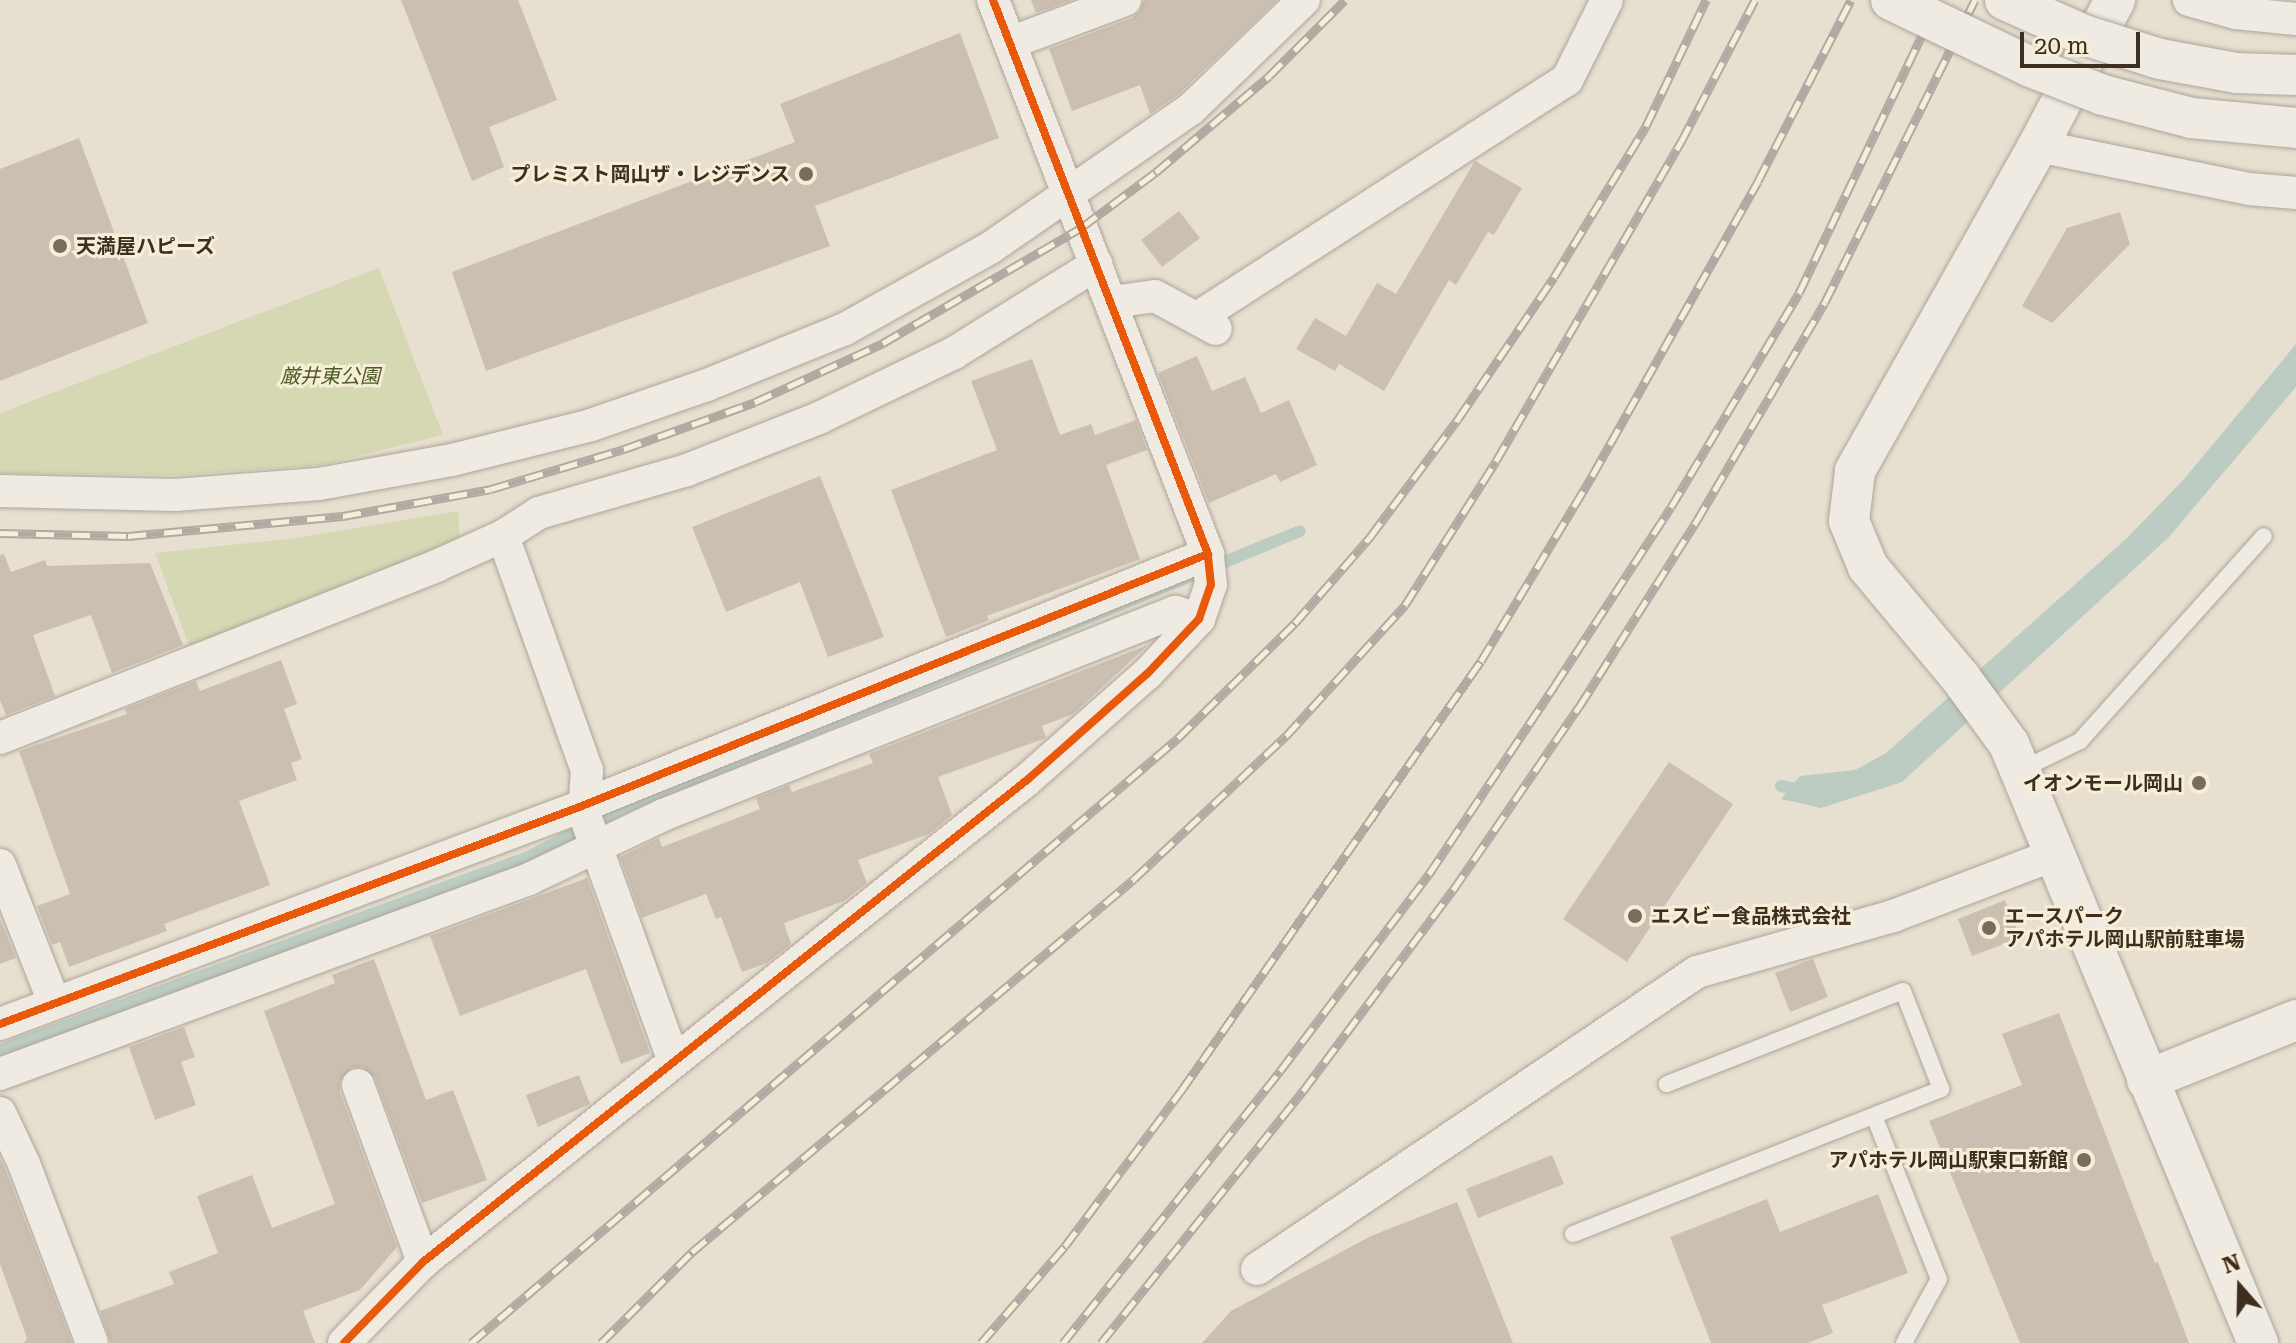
<!DOCTYPE html>
<html>
<head>
<meta charset="utf-8">
<style>
  body { margin:0 }
  #map { position:relative; width:2296px; height:1343px; overflow:hidden; background:#e7e0d1; font-family:"Roboto Serif","Noto Sans JP",serif }
  div>[style] { position:absolute }
  [style*='--x'] { left:calc(var(--x)*1px); top:calc(var(--y)*1px); width:calc(var(--w)*1px); rotate:calc(var(--a)*1deg) }
  .green>* { inset:0; background:#d6d7b3 }
  .water>* { inset:0; background:#bcccc2 }
  .stream>* { height:12px; margin:-6px; padding:0 6px; transform-origin:6px; border-radius:6px; background:#bcccc2 }
  .building>* { inset:0; background:#cbbfb2 }
  .roads { filter:drop-shadow(0 0 2px #ada599) drop-shadow(0 0 2px #ada599) }
  .service>* { height:16px; margin:-8px; padding:0 8px; transform-origin:8px; border-radius:8px; background:#efebe3 }
  .minor>* { height:32px; margin:-16px; padding:0 16px; transform-origin:16px; border-radius:16px; background:#efebe3 }
  .tertiary>* { height:40px; margin:-20px; padding:0 20px; transform-origin:20px; border-radius:20px; background:#efebe3 }
  .rail>* { height:9px; margin-top:-4.5px; transform-origin:0; background:repeating-linear-gradient(90deg,#f7eed8 0 18px,#afaaa2 0 36px); box-sizing:border-box; border-block:2px solid #afaaa2 }
  .bridges { filter:drop-shadow(0 0 2px #ada599) drop-shadow(0 0 2px #ada599) }
  .tertiary-bridge>* { height:40px; margin:-20px; padding:0 20px; transform-origin:20px; border-radius:20px; background:#efebe3 }
  .cycleway>* { height:8px; margin:-4px; padding:0 4px; transform-origin:4px; border-radius:4px; background:#e8590c }
  .dots>* { width:22px; height:22px; translate:-50% -50%; box-sizing:border-box; border:4px solid #f7eed8; border-radius:50% }
  span { translate:-50% -50%; white-space:nowrap; text-align:center; line-height:1.15; -webkit-text-stroke:6px #f7eed8; paint-order:stroke }
  .poi-label { font-size:20px; color:#3d2e20; font-weight:700 }
  .right { translate:-100% -50%; text-align:right }
  .left { translate:0 -50%; text-align:left }
  .park-label { font-size:20px; color:#4d5a26; font-style:italic }
  .north { position:absolute; left:2200px; top:1247px; width:80px; height:80px; -webkit-text-stroke:6px #f7eed8; paint-order:stroke; rotate:340deg; font-size:22px; font-weight:700; line-height:32px; text-align:center; color:#3d2e20 }
  .north::after { content:''; display:block; margin:auto; width:28px; height:36px; background:#3d2e20; clip-path:polygon(50% 0,100% 100%,50% 72%,0 100%) }
  .scale { position:absolute; left:2020px; top:32px; width:120px; height:36px; box-sizing:border-box; border:4px solid #3d2e20; border-top:0; padding-left:10px; font-size:24px; line-height:28px; white-space:nowrap; color:#3d2e20; -webkit-text-stroke:6px #f7eed8; paint-order:stroke }
</style>
</head>
<body>
<div id="map">
  <div class="green">
    <i style="clip-path:polygon(379px 268px,443px 435px,321px 465px,179px 475px,0 473px,0 413px)"></i>
    <i style="clip-path:polygon(458px 511px,460px 543px,191px 651px,155px 553px,296px 538px)"></i>
  </div>
  <div class="water">
    <i style="clip-path:polygon(2296px 344px,2296px 387px,2168px 538px,1902px 782px,1821px 808px,1781px 799px,1800px 776px,1855px 770px,1886px 753px,2128px 537px,2184px 479px)"></i>
  </div>
  <div class="stream">
    <i style="--x:1781;--y:786;--w:26;--a:11"></i>
    <i style="--x:0;--y:1050;--w:562;--a:-20.08"></i>
    <i style="--x:528;--y:857;--w:107;--a:-27.3"></i>
    <i style="--x:623;--y:808;--w:731;--a:-22.25"></i>
  </div>
  <div class="building">
    <i style="clip-path:polygon(401px 0,518px 0,557px 100px,489px 127px,504px 167px,472px 181px)"></i>
    <i style="clip-path:polygon(1031px 0,1071px 0,1036px 13px)"></i>
    <i style="clip-path:polygon(1144px 0,1277px 0,1179px 94px,1150px 114px,1140px 85px,1072px 111px,1049px 49px,1132px 18px,1140px 11px)"></i>
    <i style="clip-path:polygon(960px 33px,999px 138px,815px 206px,830px 246px,486px 371px,452px 272px,795px 142px,780px 104px)"></i>
    <i style="clip-path:polygon(79px 138px,148px 323px,0 381px,0 169px)"></i>
    <i style="clip-path:polygon(1475px 161px,1522px 188px,1494px 235px,1488px 232px,1456px 285px,1449px 280px,1384px 391px,1339px 364px,1335px 371px,1296px 349px,1315px 318px,1346px 336px,1377px 283px,1396px 294px)"></i>
    <i style="clip-path:polygon(1179px 211px,1200px 238px,1162px 267px,1141px 240px)"></i>
    <i style="clip-path:polygon(2120px 212px,2130px 244px,2052px 323px,2022px 306px,2067px 228px)"></i>
    <i style="clip-path:polygon(1197px 356px,1212px 391px,1245px 377px,1261px 413px,1289px 400px,1317px 465px,1280px 482px,1276px 474px,1209px 503px,1158px 373px)"></i>
    <i style="clip-path:polygon(1032px 359px,1060px 435px,1091px 424px,1095px 435px,1136px 420px,1147px 450px,1106px 465px,1140px 559px,987px 616px,989px 620px,946px 637px,891px 490px,997px 450px,971px 381px)"></i>
    <i style="clip-path:polygon(820px 476px,884px 637px,828px 657px,800px 582px,726px 612px,692px 527px)"></i>
    <i style="clip-path:polygon(4px 554px,11px 572px,45px 560px,47px 566px,150px 563px,183px 645px,112px 673px,91px 615px,33px 635px,55px 696px,6px 715px,0 700px,0 555px)"></i>
    <i style="clip-path:polygon(1148px 645px,1073px 714px,1042px 726px,1046px 738px,938px 777px,952px 815px,929px 834px,858px 860px,867px 883px,844px 901px,784px 923px,791px 944px,767px 963px,742px 972px,721px 917px,716px 919px,706px 894px,642px 918px,620px 857px,659px 838px,662px 847px,760px 809px,756px 798px,789px 785px,792px 792px,873px 763px,869px 754px)"></i>
    <i style="clip-path:polygon(281px 660px,297px 704px,284px 709px,302px 759px,291px 763px,297px 780px,239px 801px,270px 885px,164px 924px,167px 931px,69px 967px,60px 942px,52px 945px,37px 906px,70px 894px,19px 751px,127px 714px,125px 709px,196px 681px,200px 691px)"></i>
    <i style="clip-path:polygon(1669px 762px,1733px 804px,1627px 962px,1563px 919px)"></i>
    <i style="clip-path:polygon(587px 878px,650px 1053px,621px 1064px,586px 969px,460px 1016px,430px 936px)"></i>
    <i style="clip-path:polygon(2005px 900px,2020px 938px,1972px 956px,1958px 919px)"></i>
    <i style="clip-path:polygon(0 919px,16px 958px,0 964px)"></i>
    <i style="clip-path:polygon(374px 959px,426px 1100px,453px 1090px,487px 1180px,422px 1203px,375px 1078px,362px 1067px,351px 1068px,340px 1081px,340px 1092px,397px 1247px,360px 1290px,303px 1311px,315px 1343px,111px 1343px,100px 1311px,174px 1284px,169px 1272px,218px 1253px,197px 1196px,252px 1175px,272px 1228px,335px 1204px,264px 1011px,335px 983px,332px 975px)"></i>
    <i style="clip-path:polygon(1813px 959px,1828px 997px,1790px 1012px,1775px 973px)"></i>
    <i style="clip-path:polygon(2059px 1013px,2155px 1263px,2158px 1262px,2189px 1343px,2020px 1343px,1929px 1121px,2022px 1085px,2002px 1034px)"></i>
    <i style="clip-path:polygon(184px 1027px,195px 1057px,181px 1062px,196px 1105px,155px 1120px,129px 1047px)"></i>
    <i style="clip-path:polygon(579px 1075px,590px 1104px,538px 1127px,526px 1095px)"></i>
    <i style="clip-path:polygon(1552px 1155px,1564px 1184px,1478px 1218px,1466px 1189px)"></i>
    <i style="clip-path:polygon(0 1158px,6px 1171px,72px 1343px,24px 1343px,27px 1338px,0 1264px)"></i>
    <i style="clip-path:polygon(1878px 1194px,1908px 1273px,1822px 1305px,1833px 1333px,1808px 1343px,1711px 1343px,1670px 1237px,1767px 1199px,1780px 1232px)"></i>
    <i style="clip-path:polygon(1457px 1202px,1513px 1343px,1202px 1343px,1231px 1311px,1371px 1236px)"></i>
  </div>
  <div class="roads">
    <div class="service">
      <i style="--x:2021;--y:770;--w:66;--a:-26.2"></i>
      <i style="--x:2080;--y:741;--w:275;--a:-48.1"></i>
      <i style="--x:1874;--y:1116;--w:175;--a:68.3"></i>
      <i style="--x:1939;--y:1279;--w:73;--a:118.7"></i>
      <i style="--x:1573;--y:1234;--w:396;--a:-21.5"></i>
      <i style="--x:1941;--y:1089;--w:105;--a:-111.2"></i>
      <i style="--x:1903;--y:991;--w:254;--a:158.5"></i>
    </div>
    <div class="minor">
      <i style="--x:2189;--y:0;--w:49;--a:15.5"></i>
      <i style="--x:2236;--y:13;--w:60;--a:5.7"></i>
      <i style="--x:1010;--y:43;--w:123;--a:-20.5"></i>
      <i style="--x:2038;--y:146;--w:215;--a:11.5"></i>
      <i style="--x:2249;--y:189;--w:47;--a:4.9"></i>
      <i style="--x:1112;--y:302;--w:43;--a:-7.9"></i>
      <i style="--x:1155;--y:296;--w:69;--a:28.4"></i>
      <i style="--x:1197;--y:318;--w:440;--a:-32.8"></i>
      <i style="--x:1567;--y:80;--w:89;--a:-63.4"></i>
      <i style="--x:0;--y:491;--w:175;--a:1.3"></i>
      <i style="--x:175;--y:495;--w:144;--a:-4.4"></i>
      <i style="--x:319;--y:484;--w:135;--a:-10.2"></i>
      <i style="--x:452;--y:460;--w:143;--a:-14.1"></i>
      <i style="--x:591;--y:425;--w:123;--a:-19"></i>
      <i style="--x:707;--y:385;--w:149;--a:-22.1"></i>
      <i style="--x:845;--y:329;--w:166;--a:-29.2"></i>
      <i style="--x:990;--y:248;--w:244;--a:-34.7"></i>
      <i style="--x:1191;--y:109;--w:157;--a:-44"></i>
      <i style="--x:503;--y:536;--w:249;--a:70.3"></i>
      <i style="--x:587;--y:770;--w:43;--a:94"></i>
      <i style="--x:584;--y:813;--w:262;--a:70.1"></i>
      <i style="--x:0;--y:738;--w:469;--a:-21.5"></i>
      <i style="--x:436;--y:566;--w:73;--a:-24.1"></i>
      <i style="--x:503;--y:536;--w:43;--a:-32.6"></i>
      <i style="--x:539;--y:513;--w:154;--a:-16.2"></i>
      <i style="--x:687;--y:470;--w:142;--a:-21.5"></i>
      <i style="--x:819;--y:418;--w:150;--a:-25.7"></i>
      <i style="--x:954;--y:353;--w:168;--a:-31.9"></i>
      <i style="--x:0;--y:865;--w:147;--a:68.5"></i>
      <i style="--x:0;--y:1024;--w:621;--a:-20.53"></i>
      <i style="--x:582;--y:806;--w:675;--a:-21.93"></i>
      <i style="--x:0;--y:1074;--w:564;--a:-20.23"></i>
      <i style="--x:529;--y:879;--w:148;--a:-25.5"></i>
      <i style="--x:663;--y:815;--w:551;--a:-21.63"></i>
      <i style="--x:1175;--y:612;--w:25;--a:16"></i>
      <i style="--x:358;--y:1085;--w:189;--a:69.8"></i>
      <i style="--x:0;--y:1113;--w:56;--a:64.8"></i>
      <i style="--x:24;--y:1164;--w:191;--a:69.2"></i>
      <i style="--x:1257;--y:1269;--w:531;--a:-34.02"></i>
      <i style="--x:1697;--y:972;--w:204;--a:-15.9"></i>
      <i style="--x:1893;--y:916;--w:172;--a:-20.8"></i>
      <i style="--x:344;--y:1343;--w:113;--a:-45.7"></i>
      <i style="--x:423;--y:1262;--w:773;--a:-38.59"></i>
      <i style="--x:1027;--y:780;--w:160;--a:-41.5"></i>
      <i style="--x:1147;--y:674;--w:76;--a:-46.6"></i>
      <i style="--x:1199;--y:619;--w:36;--a:-71"></i>
      <i style="--x:1211;--y:585;--w:31;--a:-96"></i>
      <i style="--x:1208;--y:554;--w:594;--a:-111.21"></i>
    </div>
    <div class="tertiary">
      <i style="--x:2115;--y:0;--w:165;--a:117.8"></i>
      <i style="--x:2038;--y:146;--w:373;--a:119.4"></i>
      <i style="--x:1855;--y:471;--w:50;--a:96.8"></i>
      <i style="--x:1849;--y:521;--w:50;--a:67.6"></i>
      <i style="--x:1868;--y:567;--w:143;--a:50.1"></i>
      <i style="--x:1960;--y:677;--w:83;--a:53.8"></i>
      <i style="--x:2009;--y:744;--w:649;--a:67.43"></i>
      <i style="--x:2147;--y:1080;--w:161;--a:-21.9"></i>
    </div>
  </div>
  <div class="rail">
    <i style="--x:0;--y:533;--w:128;--a:1.3"></i>
    <i style="--x:128;--y:536;--w:216;--a:-5.3"></i>
    <i style="--x:343;--y:516;--w:150;--a:-10.3"></i>
    <i style="--x:491;--y:489;--w:139;--a:-16.7"></i>
    <i style="--x:624;--y:449;--w:139;--a:-19.7"></i>
    <i style="--x:755;--y:402;--w:141;--a:-24.7"></i>
    <i style="--x:883;--y:343;--w:230;--a:-30.2"></i>
    <i style="--x:1082;--y:227;--w:92;--a:-36.6"></i>
    <i style="--x:1156;--y:172;--w:148;--a:-40.3"></i>
    <i style="--x:1269;--y:76;--w:107;--a:-45"></i>
    <i style="--x:471;--y:1343;--w:931;--a:-40.55"></i>
    <i style="--x:1178;--y:738;--w:164;--a:-44.5"></i>
    <i style="--x:1295;--y:623;--w:114;--a:-48.9"></i>
    <i style="--x:1370;--y:537;--w:147;--a:-53.3"></i>
    <i style="--x:1458;--y:419;--w:171;--a:-55.9"></i>
    <i style="--x:1554;--y:277;--w:177;--a:-58.6"></i>
    <i style="--x:1646;--y:126;--w:140;--a:-64.5"></i>
    <i style="--x:601;--y:1343;--w:129;--a:-45"></i>
    <i style="--x:692;--y:1252;--w:578;--a:-40.16"></i>
    <i style="--x:1134;--y:879;--w:209;--a:-43.3"></i>
    <i style="--x:1286;--y:736;--w:177;--a:-47.7"></i>
    <i style="--x:1405;--y:605;--w:170;--a:-57.7"></i>
    <i style="--x:1496;--y:461;--w:369;--a:-59.9"></i>
    <i style="--x:1681;--y:142;--w:160;--a:-62.5"></i>
    <i style="--x:981;--y:1343;--w:128;--a:-49.1"></i>
    <i style="--x:1065;--y:1246;--w:194;--a:-53.2"></i>
    <i style="--x:1181;--y:1091;--w:524;--a:-55.1"></i>
    <i style="--x:1481;--y:661;--w:216;--a:-59"></i>
    <i style="--x:1592;--y:476;--w:338;--a:-60.6"></i>
    <i style="--x:1758;--y:181;--w:203;--a:-62.8"></i>
    <i style="--x:1063;--y:1343;--w:348;--a:-51.4"></i>
    <i style="--x:1280;--y:1071;--w:247;--a:-52.9"></i>
    <i style="--x:1429;--y:874;--w:227;--a:-56.3"></i>
    <i style="--x:1555;--y:685;--w:212;--a:-56.9"></i>
    <i style="--x:1671;--y:507;--w:249;--a:-59.1"></i>
    <i style="--x:1799;--y:293;--w:325;--a:-64.5"></i>
    <i style="--x:1101;--y:1343;--w:323;--a:-51.3"></i>
    <i style="--x:1303;--y:1091;--w:251;--a:-53.3"></i>
    <i style="--x:1453;--y:890;--w:222;--a:-55.5"></i>
    <i style="--x:1579;--y:707;--w:219;--a:-57.7"></i>
    <i style="--x:1696;--y:522;--w:255;--a:-59.6"></i>
    <i style="--x:1825;--y:302;--w:337;--a:-63.6"></i>
  </div>
  <div class="bridges">
    <div class="tertiary-bridge">
      <i style="--x:1891;--y:0;--w:155;--a:25.6"></i>
      <i style="--x:2031;--y:67;--w:77;--a:21.3"></i>
      <i style="--x:2103;--y:95;--w:91;--a:14.6"></i>
      <i style="--x:2191;--y:118;--w:105;--a:5.4"></i>
      <i style="--x:2005;--y:0;--w:86;--a:23.9"></i>
      <i style="--x:2084;--y:35;--w:80;--a:17.5"></i>
      <i style="--x:2160;--y:59;--w:77;--a:10.4"></i>
      <i style="--x:2236;--y:73;--w:60;--a:1.9"></i>
    </div>
  </div>
  <div class="cycleway">
    <i style="--x:0;--y:1024;--w:621;--a:-20.53"></i>
    <i style="--x:582;--y:806;--w:675;--a:-21.93"></i>
    <i style="--x:344;--y:1343;--w:113;--a:-45.7"></i>
    <i style="--x:423;--y:1262;--w:773;--a:-38.59"></i>
    <i style="--x:1027;--y:780;--w:160;--a:-41.5"></i>
    <i style="--x:1147;--y:674;--w:76;--a:-46.6"></i>
    <i style="--x:1199;--y:619;--w:36;--a:-71"></i>
    <i style="--x:1211;--y:585;--w:31;--a:-96"></i>
    <i style="--x:1208;--y:554;--w:594;--a:-111.21"></i>
  </div>
  <div class="dots">
    <i style="left:806px;top:174px;background:#786c5e"></i>
    <i style="left:60px;top:246px;background:#786c5e"></i>
    <i style="left:2199px;top:783px;background:#786c5e"></i>
    <i style="left:1635px;top:916px;background:#786c5e"></i>
    <i style="left:1989px;top:928px;background:#786c5e"></i>
    <i style="left:2084px;top:1160px;background:#786c5e"></i>
  </div>
  <div class="poi-label">
    <span class="right" style="left:790px;top:174px">プレミスト岡山ザ・レジデンス</span>
    <span class="left" style="left:76px;top:246px">天満屋ハピーズ</span>
    <span class="right" style="left:2183px;top:783px">イオンモール岡山</span>
    <span class="left" style="left:1651px;top:916px">エスビー食品株式会社</span>
    <span class="left" style="left:2005px;top:928px">エースパーク<br>アパホテル岡山駅前駐車場</span>
    <span class="right" style="left:2068px;top:1160px">アパホテル岡山駅東口新館</span>
  </div>
  <div class="park-label">
    <span style="left:330px;top:376px">厳井東公園</span>
  </div>
  <div class="north">N</div>
  <div class="scale">20 m</div>
</div>
</body>
</html>
